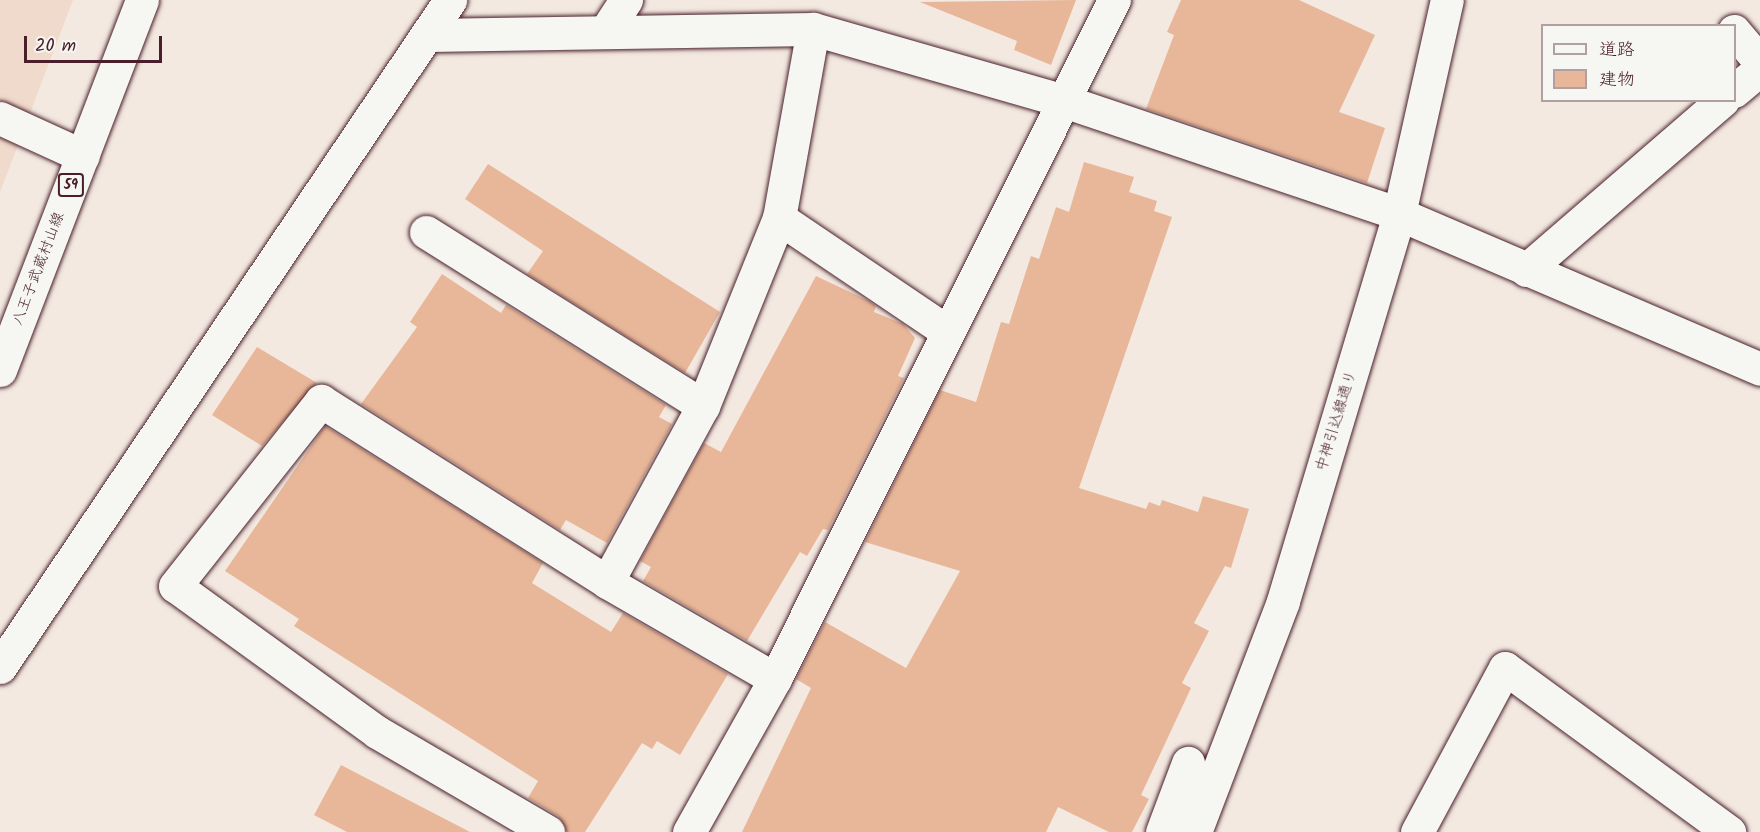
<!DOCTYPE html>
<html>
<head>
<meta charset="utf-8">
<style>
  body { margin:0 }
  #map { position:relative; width:1760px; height:832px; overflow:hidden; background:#f3e9e0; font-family:Kalam,"Klee One",sans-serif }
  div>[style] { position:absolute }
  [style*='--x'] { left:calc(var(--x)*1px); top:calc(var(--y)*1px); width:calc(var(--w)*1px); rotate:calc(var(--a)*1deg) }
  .built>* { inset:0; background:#f0dacb }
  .building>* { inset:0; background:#e8b799 }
  .roads { filter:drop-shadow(0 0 2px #4a1f2b) drop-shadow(0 0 2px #4a1f2b) }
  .minor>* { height:33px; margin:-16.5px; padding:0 16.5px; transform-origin:16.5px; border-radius:16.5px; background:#f6f6f2 }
  .major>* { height:33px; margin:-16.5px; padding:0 16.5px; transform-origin:16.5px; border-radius:16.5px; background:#f6f6f2 }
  span { translate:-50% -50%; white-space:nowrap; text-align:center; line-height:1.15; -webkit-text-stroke:5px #f6f6f2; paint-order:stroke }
  .shield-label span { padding:2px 4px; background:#f6f6f2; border:2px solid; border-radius:4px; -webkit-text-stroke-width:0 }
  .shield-label { font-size:14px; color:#4a1f2b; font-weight:700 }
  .street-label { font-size:15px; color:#4a1f2b }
  .legend { position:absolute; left:1541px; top:24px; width:195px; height:78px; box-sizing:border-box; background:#f6f6f2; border:2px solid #b1a0a2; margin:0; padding:8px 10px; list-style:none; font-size:18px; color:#4a1f2b }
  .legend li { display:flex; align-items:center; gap:12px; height:30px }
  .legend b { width:30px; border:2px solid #b1a0a2 }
  .scale { position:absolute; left:24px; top:36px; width:138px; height:27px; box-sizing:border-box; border:3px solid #4a1f2b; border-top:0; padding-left:8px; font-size:18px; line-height:21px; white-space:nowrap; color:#4a1f2b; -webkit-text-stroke:4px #f6f6f2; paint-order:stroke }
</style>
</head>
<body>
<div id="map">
  <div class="built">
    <i style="clip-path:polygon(0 0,73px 0,0 192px)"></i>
  </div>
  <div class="building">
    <i style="clip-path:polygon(1076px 0,1051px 65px,1014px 50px,1017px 41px,920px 2px)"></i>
    <i style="clip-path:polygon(1181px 0,1299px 0,1375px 35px,1339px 112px,1385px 128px,1367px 183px,1146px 109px,1174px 35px,1167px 32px)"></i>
    <i style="clip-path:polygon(1084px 162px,1134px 177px,1129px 192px,1157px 201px,1154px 211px,1172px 217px,1079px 488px,1146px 509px,1149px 502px,1160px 506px,1162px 500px,1198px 512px,1203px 496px,1249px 509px,1231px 568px,1225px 566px,1194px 623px,1209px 631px,1182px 683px,1191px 688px,1141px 795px,1149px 799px,1132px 832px,1109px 832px,1058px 807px,1046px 832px,742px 832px,811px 688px,796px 679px,825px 622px,906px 668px,960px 571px,865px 542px,940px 390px,976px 402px,1001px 322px,1009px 324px,1031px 256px,1039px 259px,1056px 207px,1069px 212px)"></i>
    <i style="clip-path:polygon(488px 164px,720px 312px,685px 373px,527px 274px,543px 251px,465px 199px)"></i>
    <i style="clip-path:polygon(442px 274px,501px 313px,506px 305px,666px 405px,659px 417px,672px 424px,607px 543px,566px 520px,560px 530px,361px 404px,417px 327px,410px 322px)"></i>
    <i style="clip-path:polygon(816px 276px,869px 301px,876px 306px,874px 312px,903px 324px,915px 338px,898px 376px,904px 378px,828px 530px,823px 529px,807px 556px,800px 552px,747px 641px,643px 581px,651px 567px,640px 561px,704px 443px,721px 452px)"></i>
    <i style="clip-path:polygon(257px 347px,317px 383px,262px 446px,212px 415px)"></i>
    <i style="clip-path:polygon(325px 426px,543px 563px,532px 583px,611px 632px,623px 613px,728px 674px,680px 755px,657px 741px,652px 749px,642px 743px,585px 832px,567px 832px,558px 816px,528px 798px,538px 781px,294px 626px,299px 619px,225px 571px)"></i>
    <i style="clip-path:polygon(341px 765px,470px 832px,347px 832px,314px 815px)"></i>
  </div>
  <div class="roads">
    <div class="minor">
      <i style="--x:607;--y:29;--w:35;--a:-57"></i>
      <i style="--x:1734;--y:31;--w:40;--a:50"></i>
      <i style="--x:428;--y:35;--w:385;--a:-0.9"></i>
      <i style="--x:813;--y:29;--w:258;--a:16"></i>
      <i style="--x:1061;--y:100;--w:357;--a:18.6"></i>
      <i style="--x:1399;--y:214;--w:393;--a:23.2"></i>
      <i style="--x:1734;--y:91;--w:34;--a:-40"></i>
      <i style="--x:0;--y:118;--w:91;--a:24.6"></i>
      <i style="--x:779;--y:218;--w:200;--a:34"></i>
      <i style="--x:426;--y:232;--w:327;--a:32.1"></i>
      <i style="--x:1526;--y:270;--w:260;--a:-40.8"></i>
      <i style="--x:607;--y:582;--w:200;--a:-61.4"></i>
      <i style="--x:703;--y:406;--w:203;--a:-68"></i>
      <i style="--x:779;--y:218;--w:192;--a:-79.8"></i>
      <i style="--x:0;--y:667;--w:805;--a:-55.99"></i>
      <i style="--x:548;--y:832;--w:198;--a:-149.7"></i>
      <i style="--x:377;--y:732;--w:249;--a:-144.1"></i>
      <i style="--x:175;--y:586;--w:236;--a:-51.7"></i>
      <i style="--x:321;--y:401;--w:338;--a:32.3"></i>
      <i style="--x:607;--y:582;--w:194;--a:30"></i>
      <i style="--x:689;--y:832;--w:176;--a:-60.7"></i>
      <i style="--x:775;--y:679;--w:759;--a:-63.47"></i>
      <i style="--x:1162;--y:832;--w:74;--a:-69.4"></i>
      <i style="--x:1195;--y:832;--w:247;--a:-69.1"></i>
      <i style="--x:1283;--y:601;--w:404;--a:-73.3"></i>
      <i style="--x:1399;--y:214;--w:219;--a:-77.4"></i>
      <i style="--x:1417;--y:832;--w:186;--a:-61.8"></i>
      <i style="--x:1505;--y:668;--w:278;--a:36.2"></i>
    </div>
    <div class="major">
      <i style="--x:0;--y:370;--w:396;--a:-69"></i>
    </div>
  </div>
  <div class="shield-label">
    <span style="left:71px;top:185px">59</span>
  </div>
  <div class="street-label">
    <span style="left:39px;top:269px;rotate:-69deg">八王子武蔵村山線</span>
    <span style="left:1337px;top:421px;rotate:-73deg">中神引込線通り</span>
  </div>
  <ul class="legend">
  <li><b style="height:8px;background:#f6f6f2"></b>道路</li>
  <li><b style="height:16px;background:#e8b799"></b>建物</li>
  </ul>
  <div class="scale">20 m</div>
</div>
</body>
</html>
